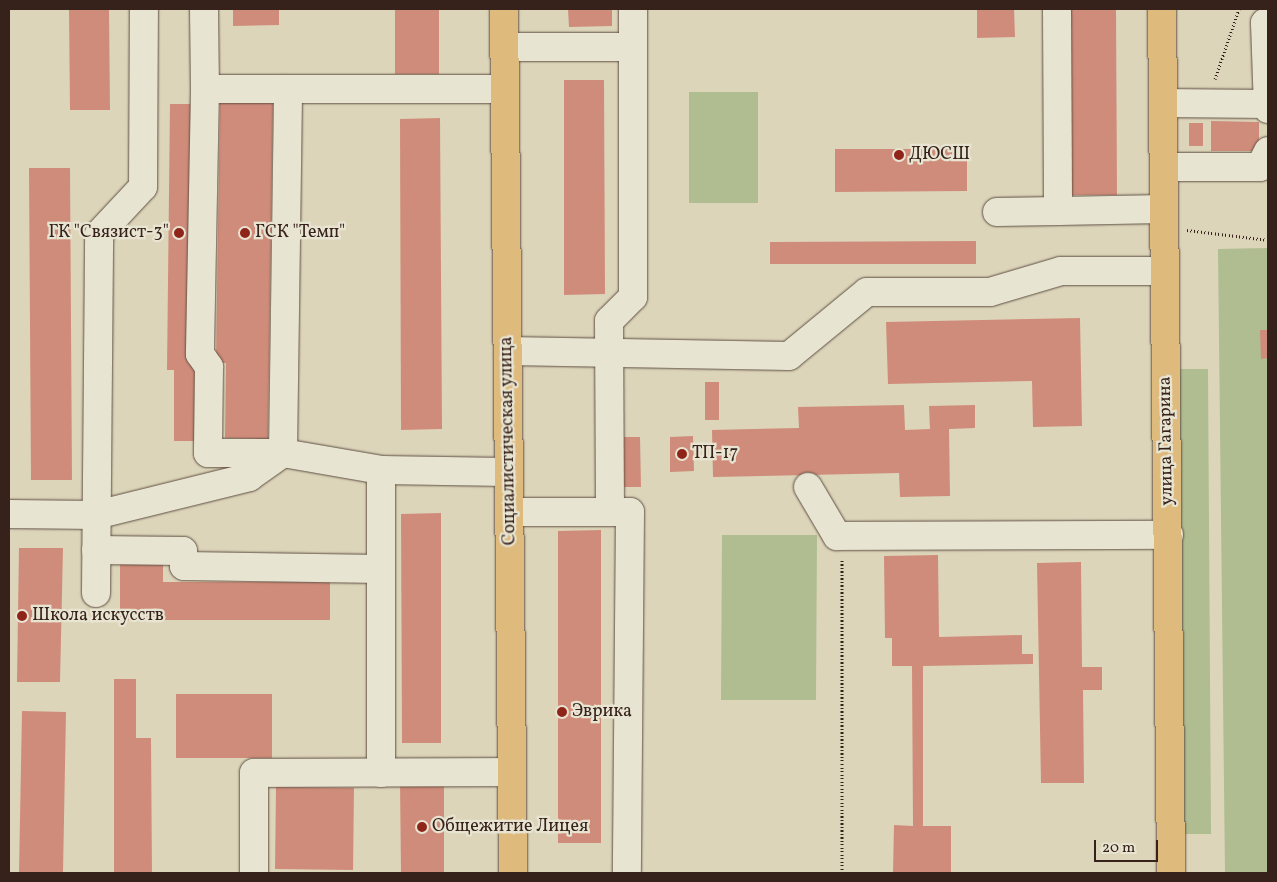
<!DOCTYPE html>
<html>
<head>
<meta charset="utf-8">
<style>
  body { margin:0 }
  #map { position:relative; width:1277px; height:882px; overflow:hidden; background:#dcd5ba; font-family:Vollkorn,serif }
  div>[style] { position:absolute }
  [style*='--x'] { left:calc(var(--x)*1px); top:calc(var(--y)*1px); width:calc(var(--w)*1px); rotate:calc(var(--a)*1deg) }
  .green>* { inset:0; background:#afbd91 }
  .building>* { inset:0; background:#d08c7a }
  .path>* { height:3px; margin-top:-1.5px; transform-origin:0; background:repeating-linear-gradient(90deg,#37221b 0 1px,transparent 0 3.5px) }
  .roads { filter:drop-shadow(0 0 1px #604f43) drop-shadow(0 0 1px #604f43) }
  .minor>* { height:28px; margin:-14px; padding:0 14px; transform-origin:14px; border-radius:14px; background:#e8e4d2 }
  .major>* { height:28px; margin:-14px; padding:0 14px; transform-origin:14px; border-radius:14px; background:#deba7d }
  .dots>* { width:14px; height:14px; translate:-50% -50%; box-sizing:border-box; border:2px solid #e8e4d2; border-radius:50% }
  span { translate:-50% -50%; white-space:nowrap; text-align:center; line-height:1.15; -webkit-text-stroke:4.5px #e8e4d2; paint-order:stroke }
  .poi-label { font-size:18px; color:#37221b }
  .left { translate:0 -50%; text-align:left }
  .right { translate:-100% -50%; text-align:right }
  .street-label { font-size:18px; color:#37221b }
  .frame { position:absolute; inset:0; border:10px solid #37221b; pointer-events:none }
  .scale { position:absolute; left:1094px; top:840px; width:64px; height:22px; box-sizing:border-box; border:2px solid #37221b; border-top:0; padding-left:6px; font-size:15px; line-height:18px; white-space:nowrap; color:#37221b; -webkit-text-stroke:4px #e8e4d2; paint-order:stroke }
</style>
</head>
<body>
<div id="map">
  <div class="green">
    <i style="clip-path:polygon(689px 92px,758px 92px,758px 203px,689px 203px)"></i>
    <i style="clip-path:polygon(1268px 248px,1268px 873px,1225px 873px,1218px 249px)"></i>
    <i style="clip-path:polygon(1179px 369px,1208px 369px,1211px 834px,1182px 834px)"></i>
    <i style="clip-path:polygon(722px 535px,817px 535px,816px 700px,721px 700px)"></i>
  </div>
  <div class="building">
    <i style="clip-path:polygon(69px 9px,109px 9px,110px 110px,70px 110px)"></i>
    <i style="clip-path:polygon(233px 9px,279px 9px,279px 25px,233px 26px)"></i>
    <i style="clip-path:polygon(395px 9px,439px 9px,439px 74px,395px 74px)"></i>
    <i style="clip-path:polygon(568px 9px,612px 9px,612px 26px,569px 27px)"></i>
    <i style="clip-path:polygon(977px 9px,1014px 9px,1015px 37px,977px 38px)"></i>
    <i style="clip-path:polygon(1071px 9px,1116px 9px,1117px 195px,1072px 195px)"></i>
    <i style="clip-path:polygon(564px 80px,604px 80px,605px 294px,564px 295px)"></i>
    <i style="clip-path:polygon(220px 101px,273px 102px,268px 439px,225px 438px,226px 363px,216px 363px)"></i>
    <i style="clip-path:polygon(170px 104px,192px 104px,197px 441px,174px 441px,174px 370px,167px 370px)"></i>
    <i style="clip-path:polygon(440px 118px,442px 429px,401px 430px,400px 119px)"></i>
    <i style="clip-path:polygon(1211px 121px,1259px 122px,1259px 151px,1211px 151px)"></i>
    <i style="clip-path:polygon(1189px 123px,1203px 123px,1203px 146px,1189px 146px)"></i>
    <i style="clip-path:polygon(835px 149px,967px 149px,967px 191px,835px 192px)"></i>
    <i style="clip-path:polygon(29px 168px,70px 168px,72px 480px,31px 480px)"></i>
    <i style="clip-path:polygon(976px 241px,976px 264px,770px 264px,770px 242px)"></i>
    <i style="clip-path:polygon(1080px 318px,1082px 426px,1033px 427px,1032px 381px,888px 384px,886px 322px)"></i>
    <i style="clip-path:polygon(1260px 330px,1268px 330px,1268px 358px,1261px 359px)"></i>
    <i style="clip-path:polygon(705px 382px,719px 382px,719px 420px,705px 420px)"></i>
    <i style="clip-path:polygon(904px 405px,905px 430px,930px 429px,929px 406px,975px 405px,975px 428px,949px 429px,950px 496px,900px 497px,899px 473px,713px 477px,712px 430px,799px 428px,798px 407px)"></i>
    <i style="clip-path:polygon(693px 436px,694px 471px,670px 472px,670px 437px)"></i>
    <i style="clip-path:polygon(618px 437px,640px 437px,641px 487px,619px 487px)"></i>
    <i style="clip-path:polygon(441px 513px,441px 743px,402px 743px,401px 514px)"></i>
    <i style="clip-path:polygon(601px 530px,601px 843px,558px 843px,558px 531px)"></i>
    <i style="clip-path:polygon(19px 548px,63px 548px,60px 682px,17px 682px)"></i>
    <i style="clip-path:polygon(938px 555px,939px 637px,1022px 635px,1022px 654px,1033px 654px,1033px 664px,923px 666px,923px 826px,951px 826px,951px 873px,893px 873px,894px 825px,913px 826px,912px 666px,892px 666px,892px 638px,885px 638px,884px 556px)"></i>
    <i style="clip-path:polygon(120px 562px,163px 562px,163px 582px,330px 582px,330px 620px,120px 620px)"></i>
    <i style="clip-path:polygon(1081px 562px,1082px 667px,1102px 667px,1102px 690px,1083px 690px,1084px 783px,1041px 783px,1037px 563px)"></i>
    <i style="clip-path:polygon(114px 679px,136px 679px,136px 738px,151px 738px,152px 873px,114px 873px)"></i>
    <i style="clip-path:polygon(176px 694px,272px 694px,272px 758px,176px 758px)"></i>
    <i style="clip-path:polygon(22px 711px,66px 712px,63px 873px,19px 873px)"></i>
    <i style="clip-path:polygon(400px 781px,444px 781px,444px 873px,401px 873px)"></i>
    <i style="clip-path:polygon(276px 787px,354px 788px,353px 870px,275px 869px)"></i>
  </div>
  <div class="path">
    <i style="--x:1215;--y:79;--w:74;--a:-71.1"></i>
    <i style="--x:1187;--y:230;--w:82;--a:7"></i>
    <i style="--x:842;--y:873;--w:314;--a:-90"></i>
  </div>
  <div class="roads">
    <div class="minor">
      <i style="--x:204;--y:9;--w:80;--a:89.3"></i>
      <i style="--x:205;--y:89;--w:300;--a:0"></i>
      <i style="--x:1057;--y:9;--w:202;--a:89.7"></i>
      <i style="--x:1058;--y:211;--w:106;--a:-1.1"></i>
      <i style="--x:1268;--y:23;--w:3;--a:180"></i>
      <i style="--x:1265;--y:23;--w:86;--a:88"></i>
      <i style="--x:504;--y:47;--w:129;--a:0"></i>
      <i style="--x:205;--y:89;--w:265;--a:91.1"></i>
      <i style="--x:200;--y:354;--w:16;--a:55"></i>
      <i style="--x:209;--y:367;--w:86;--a:90.7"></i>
      <i style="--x:208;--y:453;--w:75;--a:0"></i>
      <i style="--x:283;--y:453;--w:364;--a:-89.2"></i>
      <i style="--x:1163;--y:103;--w:105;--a:0.5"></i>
      <i style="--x:1164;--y:167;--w:96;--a:0"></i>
      <i style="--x:1260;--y:167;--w:18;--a:-63"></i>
      <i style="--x:997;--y:212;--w:61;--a:-0.9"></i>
      <i style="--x:508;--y:351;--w:281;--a:1"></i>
      <i style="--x:789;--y:356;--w:101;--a:-39.4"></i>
      <i style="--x:867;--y:292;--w:123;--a:0"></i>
      <i style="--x:990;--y:292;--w:74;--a:-16.5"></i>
      <i style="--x:1061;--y:271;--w:104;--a:0"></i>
      <i style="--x:381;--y:470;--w:303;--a:90"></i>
      <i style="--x:808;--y:487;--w:57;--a:59.4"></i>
      <i style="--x:837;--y:536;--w:332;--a:-0.2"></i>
      <i style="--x:509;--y:512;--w:121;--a:0"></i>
      <i style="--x:630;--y:512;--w:361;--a:90.5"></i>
      <i style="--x:610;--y:512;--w:191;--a:-90.3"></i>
      <i style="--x:609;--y:321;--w:34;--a:-45"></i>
      <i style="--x:633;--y:297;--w:288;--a:-90"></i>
      <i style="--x:9;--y:514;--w:87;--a:0.7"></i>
      <i style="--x:96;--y:515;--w:158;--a:-13.9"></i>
      <i style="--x:249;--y:477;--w:42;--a:-35.2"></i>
      <i style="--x:283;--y:453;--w:99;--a:9.8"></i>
      <i style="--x:381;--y:470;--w:128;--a:0.9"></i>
      <i style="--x:96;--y:550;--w:87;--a:0.7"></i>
      <i style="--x:183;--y:551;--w:15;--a:86"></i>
      <i style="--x:184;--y:566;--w:197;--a:0.9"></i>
      <i style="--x:96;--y:593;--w:359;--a:-89.5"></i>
      <i style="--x:99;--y:234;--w:64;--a:-46.9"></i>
      <i style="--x:143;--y:187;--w:178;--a:-89.7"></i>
      <i style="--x:254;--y:873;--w:100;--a:-90"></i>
      <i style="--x:254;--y:773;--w:258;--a:-0.2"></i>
    </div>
    <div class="major">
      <i style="--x:504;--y:9;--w:864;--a:89.4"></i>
      <i style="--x:1162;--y:9;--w:864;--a:89.4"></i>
    </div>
  </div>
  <div class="dots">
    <i style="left:899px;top:155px;background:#8f2418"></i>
    <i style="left:179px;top:233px;background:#8f2418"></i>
    <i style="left:245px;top:233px;background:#8f2418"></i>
    <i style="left:682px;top:454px;background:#8f2418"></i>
    <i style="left:22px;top:616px;background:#8f2418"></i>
    <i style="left:562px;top:712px;background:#8f2418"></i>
    <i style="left:422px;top:827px;background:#8f2418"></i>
  </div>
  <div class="poi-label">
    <span class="left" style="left:909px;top:155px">ДЮСШ</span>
    <span class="right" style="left:169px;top:233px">ГК "Связист-3"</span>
    <span class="left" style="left:255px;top:233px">ГСК "Темп"</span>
    <span class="left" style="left:692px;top:454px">ТП-17</span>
    <span class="left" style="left:32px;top:616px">Школа искусств</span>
    <span class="left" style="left:572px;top:712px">Эврика</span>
    <span class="left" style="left:432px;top:827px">Общежитие Лицея</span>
  </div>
  <div class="street-label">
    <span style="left:509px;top:441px;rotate:-91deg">Социалистическая улица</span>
    <span style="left:1167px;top:441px;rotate:-91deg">улица Гагарина</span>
  </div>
  <div class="frame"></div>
  <div class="scale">20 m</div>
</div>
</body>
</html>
